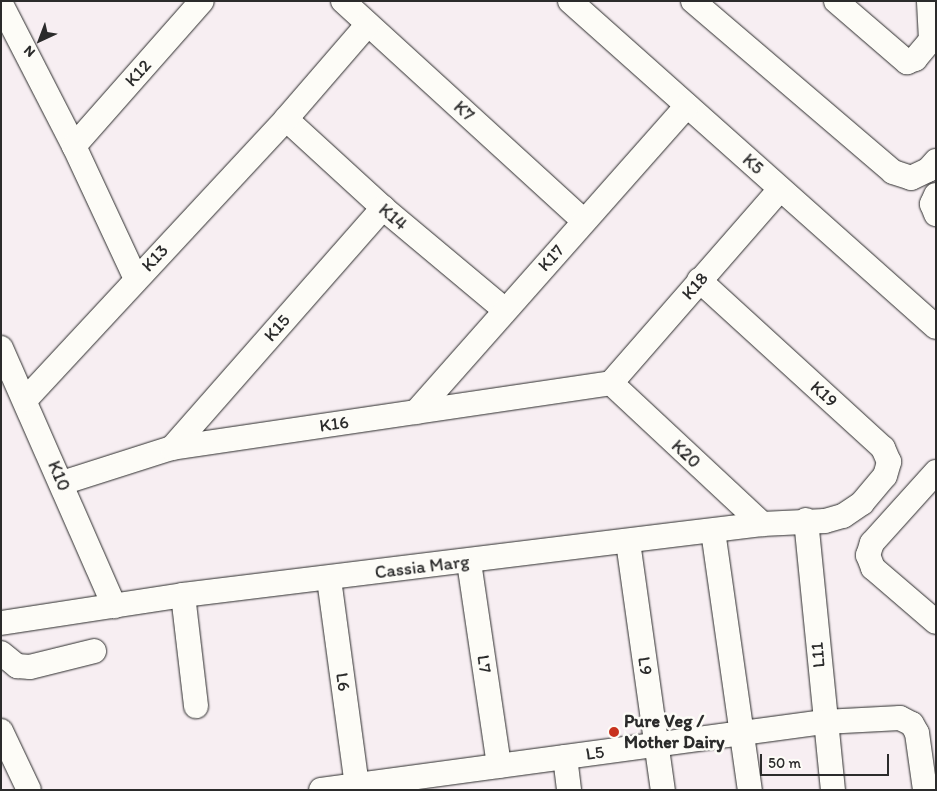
<!DOCTYPE html>
<html>
<head>
<meta charset="utf-8">
<style>
  body { margin:0 }
  #map { position:relative; width:937px; height:791px; overflow:hidden; background:#f7eef2; font-family:Itim,sans-serif }
  div>[style] { position:absolute }
  [style*='--x'] { left:calc(var(--x)*1px); top:calc(var(--y)*1px); width:calc(var(--w)*1px); rotate:calc(var(--a)*1deg) }
  .roads { filter:drop-shadow(0 0 1px #2b2b2b) drop-shadow(0 0 1px #2b2b2b) }
  .minor>* { height:24px; margin:-12px; padding:0 12px; transform-origin:12px; border-radius:12px; background:#fdfcf7 }
  .dots>* { width:14px; height:14px; translate:-50% -50%; box-sizing:border-box; border:2px solid #fdfcf7; border-radius:50% }
  span { translate:-50% -50%; white-space:nowrap; text-align:center; line-height:1.15; -webkit-text-stroke:5px #fdfcf7; paint-order:stroke }
  .street-label { font-size:18px; color:#2b2b2b }
  .poi-label { font-size:18px; color:#2b2b2b; font-weight:700 }
  .left { translate:0 -50%; text-align:left }
  .frame { position:absolute; inset:0; border:2px solid #2b2b2b; pointer-events:none }
  .north { position:absolute; left:15px; top:15px; width:50px; height:50px; -webkit-text-stroke:4px #fdfcf7; paint-order:stroke; rotate:223deg; font-size:14px; font-weight:700; line-height:20px; text-align:center; color:#2b2b2b }
  .north::after { content:''; display:block; margin:auto; width:18px; height:22px; background:#2b2b2b; clip-path:polygon(50% 0,100% 100%,50% 72%,0 100%) }
  .scale { position:absolute; left:760px; top:754px; width:129px; height:22px; box-sizing:border-box; border:2px solid #2b2b2b; border-top:0; padding-left:6px; font-size:15px; line-height:18px; white-space:nowrap; color:#2b2b2b; -webkit-text-stroke:4px #fdfcf7; paint-order:stroke }
</style>
</head>
<body>
<div id="map">
  <div class="roads">
    <div class="minor">
      <i style="--x:343;--y:1;--w:326;--a:42.4"></i>
      <i style="--x:570;--y:1;--w:490;--a:41.7"></i>
      <i style="--x:693;--y:1;--w:263;--a:40.5"></i>
      <i style="--x:893;--y:172;--w:19;--a:18"></i>
      <i style="--x:911;--y:178;--w:19;--a:-25"></i>
      <i style="--x:928;--y:170;--w:12;--a:-48"></i>
      <i style="--x:836;--y:1;--w:94;--a:40.7"></i>
      <i style="--x:907;--y:62;--w:9;--a:-21"></i>
      <i style="--x:915;--y:59;--w:25;--a:-50"></i>
      <i style="--x:931;--y:40;--w:39;--a:-93"></i>
      <i style="--x:1;--y:4;--w:160;--a:62.8"></i>
      <i style="--x:74;--y:146;--w:147;--a:65"></i>
      <i style="--x:286;--y:119;--w:132;--a:42.5"></i>
      <i style="--x:383;--y:208;--w:159;--a:39.9"></i>
      <i style="--x:74;--y:146;--w:193;--a:-48.6"></i>
      <i style="--x:936;--y:195;--w:10;--a:114"></i>
      <i style="--x:932;--y:204;--w:11;--a:68"></i>
      <i style="--x:1;--y:348;--w:282;--a:66.3"></i>
      <i style="--x:611;--y:383;--w:257;--a:-48.9"></i>
      <i style="--x:611;--y:383;--w:207;--a:43"></i>
      <i style="--x:26;--y:399;--w:382;--a:-47.1"></i>
      <i style="--x:286;--y:119;--w:125;--a:-49.2"></i>
      <i style="--x:416;--y:412;--w:409;--a:-48.5"></i>
      <i style="--x:172;--y:448;--w:320;--a:-48.7"></i>
      <i style="--x:936;--y:472;--w:96;--a:132"></i>
      <i style="--x:872;--y:543;--w:13;--a:108"></i>
      <i style="--x:868;--y:555;--w:14;--a:69"></i>
      <i style="--x:873;--y:568;--w:83;--a:40.6"></i>
      <i style="--x:62;--y:483;--w:115;--a:-17.7"></i>
      <i style="--x:172;--y:448;--w:444;--a:-8.4"></i>
      <i style="--x:806;--y:520;--w:271;--a:84.3"></i>
      <i style="--x:713;--y:531;--w:262;--a:81.9"></i>
      <i style="--x:628;--y:542;--w:250;--a:82"></i>
      <i style="--x:469;--y:562;--w:206;--a:81.6"></i>
      <i style="--x:329;--y:579;--w:208;--a:82.3"></i>
      <i style="--x:183;--y:595;--w:112;--a:83.3"></i>
      <i style="--x:1;--y:623;--w:184;--a:-8.7"></i>
      <i style="--x:183;--y:595;--w:583;--a:-6.99"></i>
      <i style="--x:762;--y:524;--w:63;--a:-2.7"></i>
      <i style="--x:825;--y:521;--w:19;--a:-16"></i>
      <i style="--x:843;--y:516;--w:23;--a:-34"></i>
      <i style="--x:862;--y:503;--w:35;--a:-50"></i>
      <i style="--x:885;--y:476;--w:15;--a:-74"></i>
      <i style="--x:889;--y:462;--w:15;--a:-113"></i>
      <i style="--x:883;--y:448;--w:249;--a:-137.6"></i>
      <i style="--x:1;--y:653;--w:21;--a:39"></i>
      <i style="--x:17;--y:666;--w:13;--a:4"></i>
      <i style="--x:30;--y:667;--w:66;--a:-14"></i>
      <i style="--x:1;--y:731;--w:65;--a:64.6"></i>
      <i style="--x:565;--y:757;--w:33;--a:83"></i>
      <i style="--x:321;--y:790;--w:508;--a:-7.7"></i>
      <i style="--x:824;--y:722;--w:76;--a:-3"></i>
      <i style="--x:900;--y:718;--w:13;--a:27"></i>
      <i style="--x:912;--y:724;--w:10;--a:61"></i>
      <i style="--x:917;--y:733;--w:58;--a:82"></i>
    </div>
  </div>
  <div class="dots">
    <i style="left:614px;top:732px;background:#c8321e"></i>
  </div>
  <div class="street-label">
    <span style="left:138px;top:73px;rotate:-48deg">K12</span>
    <span style="left:464px;top:111px;rotate:42deg">K7</span>
    <span style="left:753px;top:164px;rotate:42deg">K5</span>
    <span style="left:393px;top:217px;rotate:40deg">K14</span>
    <span style="left:155px;top:258px;rotate:-47deg">K13</span>
    <span style="left:551px;top:258px;rotate:-48deg">K17</span>
    <span style="left:695px;top:286px;rotate:-49deg">K18</span>
    <span style="left:277px;top:328px;rotate:-49deg">K15</span>
    <span style="left:824px;top:394px;rotate:42deg">K19</span>
    <span style="left:334px;top:424px;rotate:-8deg">K16</span>
    <span style="left:686px;top:454px;rotate:43deg">K20</span>
    <span style="left:59px;top:476px;rotate:67deg">K10</span>
    <span style="left:422px;top:567px;rotate:-7deg">Cassia Marg</span>
    <span style="left:818px;top:655px;rotate:-95deg">L11</span>
    <span style="left:484px;top:664px;rotate:82deg">L7</span>
    <span style="left:645px;top:666px;rotate:82deg">L9</span>
    <span style="left:343px;top:682px;rotate:82deg">L6</span>
    <span style="left:595px;top:753px;rotate:-8deg">L5</span>
  </div>
  <div class="poi-label">
    <span class="left" style="left:624px;top:732px">Pure Veg /<br>Mother Dairy</span>
  </div>
  <div class="frame"></div>
  <div class="north">N</div>
  <div class="scale">50 m</div>
</div>
</body>
</html>
